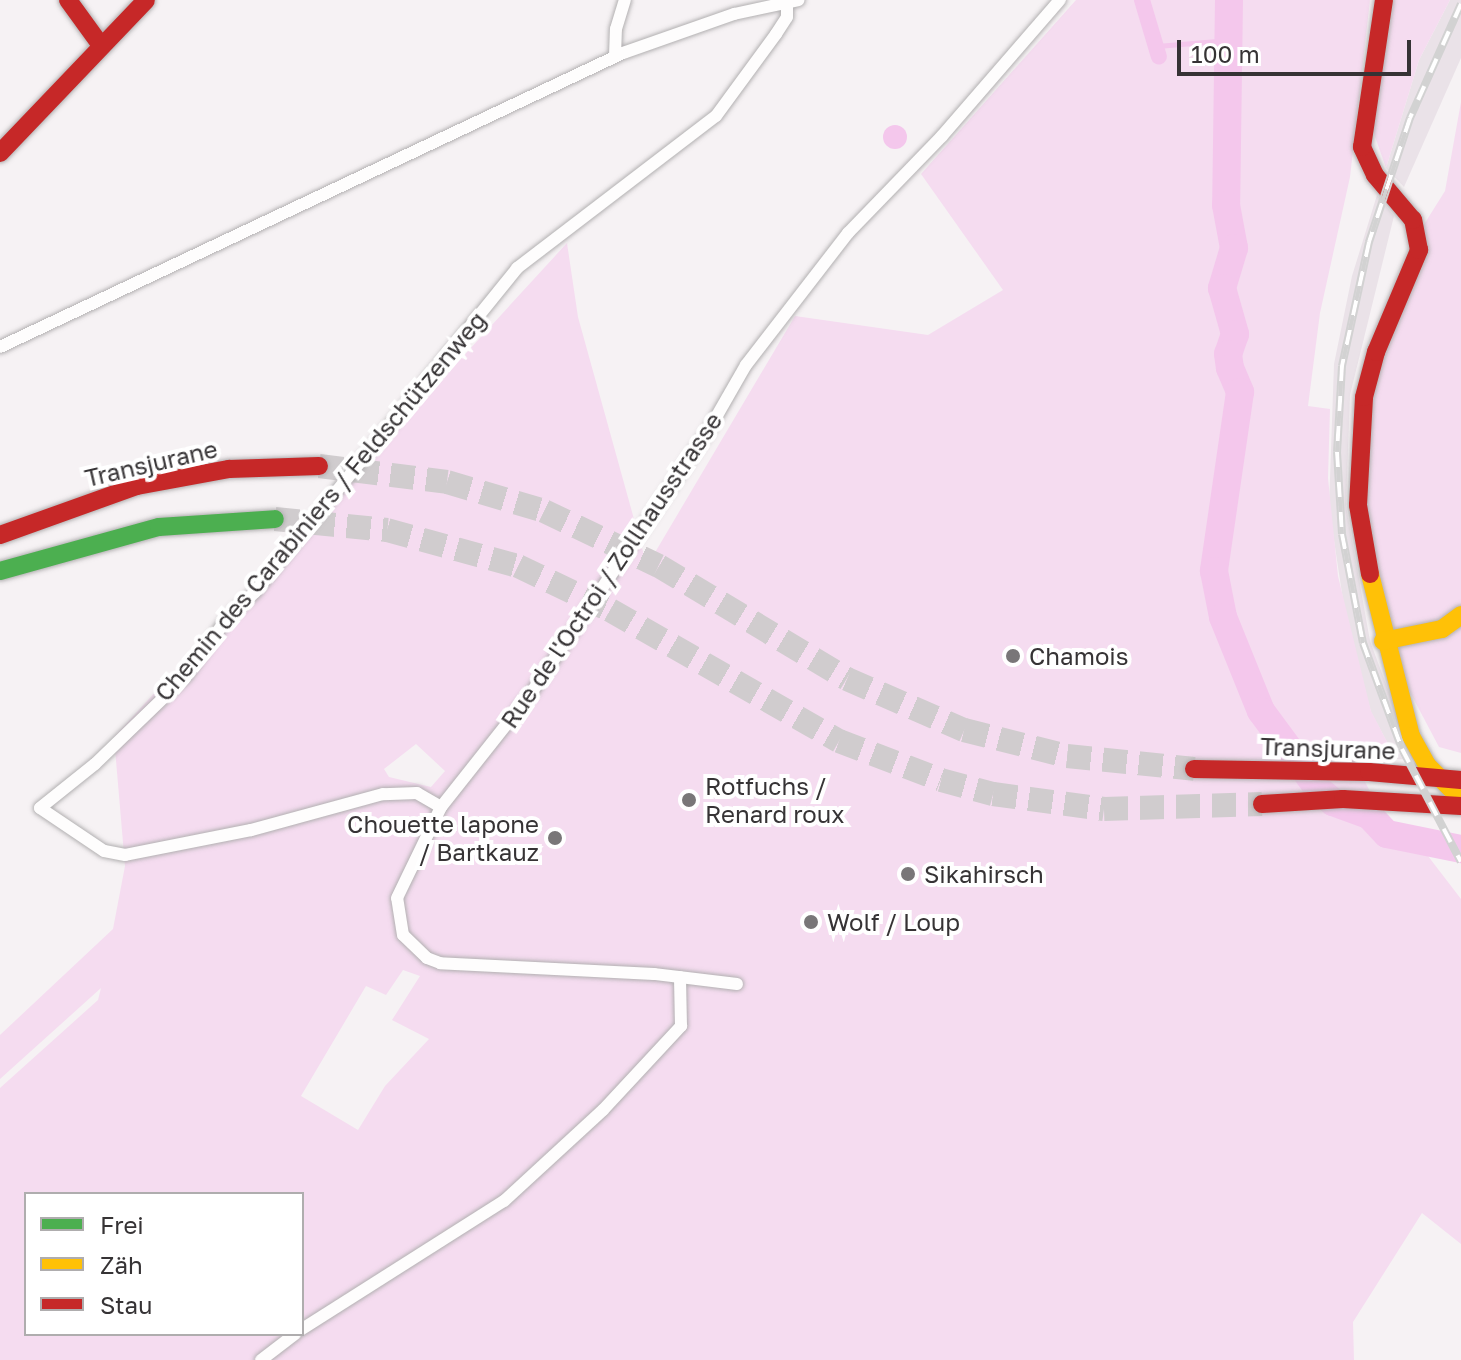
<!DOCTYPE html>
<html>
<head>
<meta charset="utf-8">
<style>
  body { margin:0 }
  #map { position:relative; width:1461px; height:1360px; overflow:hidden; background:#f6f2f4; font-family:"Golos Text",sans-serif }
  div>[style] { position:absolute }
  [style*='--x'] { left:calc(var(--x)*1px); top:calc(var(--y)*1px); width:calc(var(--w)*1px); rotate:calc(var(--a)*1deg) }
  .built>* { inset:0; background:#eae2e8 }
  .green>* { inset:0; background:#f5dcf0 }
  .water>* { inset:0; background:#f4c7ec }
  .round { border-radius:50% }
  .stream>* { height:5px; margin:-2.5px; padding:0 2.5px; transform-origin:2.5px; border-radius:2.5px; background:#f4c7ec }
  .canal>* { height:16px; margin:-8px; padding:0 8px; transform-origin:8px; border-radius:8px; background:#f4c7ec }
  .river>* { height:28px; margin:-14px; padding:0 14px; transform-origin:14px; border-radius:14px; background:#f4c7ec }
  .highway-tunnel>* { height:24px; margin-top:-12px; transform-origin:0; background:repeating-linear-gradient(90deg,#d0ccce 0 24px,transparent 0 36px) }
  .roads { filter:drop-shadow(0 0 2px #b2b0b1) drop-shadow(0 0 2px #b2b0b1) }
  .street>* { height:12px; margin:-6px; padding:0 6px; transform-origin:6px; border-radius:6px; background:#fefdfd }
  .fast>* { height:18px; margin:-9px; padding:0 9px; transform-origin:9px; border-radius:9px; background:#4caf50 }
  .slow>* { height:18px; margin:-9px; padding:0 9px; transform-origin:9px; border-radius:9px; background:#ffc107 }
  .jam>* { height:18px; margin:-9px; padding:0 9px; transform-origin:9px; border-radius:9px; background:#c62828 }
  .rail>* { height:8px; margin-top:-4px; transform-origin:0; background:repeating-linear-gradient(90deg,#fff 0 15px,#d2d2d2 0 30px); box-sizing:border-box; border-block:2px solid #d2d2d2 }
  .dots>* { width:22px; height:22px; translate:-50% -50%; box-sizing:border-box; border:4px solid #fff; border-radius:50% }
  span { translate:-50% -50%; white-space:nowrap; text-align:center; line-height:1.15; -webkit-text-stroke:8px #fff; paint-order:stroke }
  .street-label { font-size:24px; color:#363335 }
  .poi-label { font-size:24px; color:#363335 }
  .left { translate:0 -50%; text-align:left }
  .right { translate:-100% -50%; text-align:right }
  .legend { position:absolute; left:24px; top:1192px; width:280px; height:144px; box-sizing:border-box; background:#fff; border:2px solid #afadae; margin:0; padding:10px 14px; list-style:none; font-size:24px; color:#363335 }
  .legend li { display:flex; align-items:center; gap:16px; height:40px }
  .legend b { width:40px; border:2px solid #afadae }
  .scale { position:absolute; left:1177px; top:40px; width:234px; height:36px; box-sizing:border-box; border:4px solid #363335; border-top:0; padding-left:10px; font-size:24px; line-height:28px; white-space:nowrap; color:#363335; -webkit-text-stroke:6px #fff; paint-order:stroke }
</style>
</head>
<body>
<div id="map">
  <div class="built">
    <i style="clip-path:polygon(1450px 0,1461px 0,1461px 58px,1404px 187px,1386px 168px,1419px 60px)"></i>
    <i style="clip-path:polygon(1377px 195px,1394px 216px,1350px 395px,1346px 506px,1370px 641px,1414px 760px,1396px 759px,1371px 712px,1346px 620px,1329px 507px,1334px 364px,1352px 276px)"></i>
  </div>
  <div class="green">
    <i style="clip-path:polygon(evenodd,1076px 0,1370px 0,1350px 177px,1320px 313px,1308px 406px,1330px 409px,1328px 478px,1338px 576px,1371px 711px,1396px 759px,1353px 757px,1378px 808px,1428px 856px,1461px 899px,1461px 1244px,1422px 1213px,1353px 1322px,1354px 1360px,0 1360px,0 1088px,98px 1000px,101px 988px,0 1079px,0 1035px,113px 929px,125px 866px,114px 737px,567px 243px,578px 317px,647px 566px,795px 316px,928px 335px,1003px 290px,921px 174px,1076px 0,416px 744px,445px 771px,431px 787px,389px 777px,384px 769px,416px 744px,1076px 0,403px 970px,420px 976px,392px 1020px,429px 1039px,385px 1086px,358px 1130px,301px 1096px,366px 986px,386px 995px,403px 970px,1076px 0,26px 1194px,302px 1194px,302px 1334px,26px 1334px,26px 1194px)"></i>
    <i style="clip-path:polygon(1394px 0,1450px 0,1419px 60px,1386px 168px,1372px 128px)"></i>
    <i style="clip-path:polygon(1461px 102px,1461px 753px,1439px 747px,1383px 641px,1357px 452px,1418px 234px,1445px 191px)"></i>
  </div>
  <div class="water">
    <i class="round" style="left:883px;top:125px;width:24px;height:24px"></i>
  </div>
  <div class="stream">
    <i style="--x:1157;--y:46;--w:72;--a:-4.8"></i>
  </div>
  <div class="canal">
    <i style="--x:1142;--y:0;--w:59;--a:73.4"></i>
  </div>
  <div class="river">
    <i style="--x:1229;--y:0;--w:205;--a:90.8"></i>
    <i style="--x:1226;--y:205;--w:44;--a:79.5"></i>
    <i style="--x:1234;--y:248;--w:42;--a:106.7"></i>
    <i style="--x:1222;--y:288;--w:48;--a:74.2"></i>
    <i style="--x:1235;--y:334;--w:21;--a:109"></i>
    <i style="--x:1228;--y:354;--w:14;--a:82"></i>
    <i style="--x:1230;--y:368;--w:26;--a:67"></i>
    <i style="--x:1240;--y:392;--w:181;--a:98.3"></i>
    <i style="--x:1214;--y:571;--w:47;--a:78.9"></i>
    <i style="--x:1223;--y:617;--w:101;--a:68"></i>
    <i style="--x:1261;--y:711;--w:99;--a:53.6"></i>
    <i style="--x:1320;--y:791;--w:17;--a:40"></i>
    <i style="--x:1333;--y:802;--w:38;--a:20"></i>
    <i style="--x:1369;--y:815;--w:26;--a:47"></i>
    <i style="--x:1387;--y:834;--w:76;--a:11.5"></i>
  </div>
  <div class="highway-tunnel">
    <i style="--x:319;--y:466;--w:129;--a:7.1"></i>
    <i style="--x:447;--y:482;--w:101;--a:16.6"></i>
    <i style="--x:544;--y:511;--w:127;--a:25.6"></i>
    <i style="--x:659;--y:566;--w:219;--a:31"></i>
    <i style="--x:847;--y:679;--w:128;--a:23.6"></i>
    <i style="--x:964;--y:730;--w:106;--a:14.2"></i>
    <i style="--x:1067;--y:756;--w:128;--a:5.8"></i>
    <i style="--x:275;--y:519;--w:113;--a:5.6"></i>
    <i style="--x:387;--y:530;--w:136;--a:15.4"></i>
    <i style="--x:518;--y:566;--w:102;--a:25.6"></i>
    <i style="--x:610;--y:610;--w:264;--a:29.8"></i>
    <i style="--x:839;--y:741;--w:109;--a:20.9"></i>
    <i style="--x:941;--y:780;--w:54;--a:15.1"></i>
    <i style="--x:993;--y:794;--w:112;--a:7.7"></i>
    <i style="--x:1104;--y:809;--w:158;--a:-1.8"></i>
  </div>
  <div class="roads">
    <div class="street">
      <i style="--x:615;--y:56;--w:27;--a:-88"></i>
      <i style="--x:616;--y:29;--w:30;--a:-73"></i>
      <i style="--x:0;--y:347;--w:689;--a:-25.26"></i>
      <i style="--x:623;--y:53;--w:118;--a:-19.4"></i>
      <i style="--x:734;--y:14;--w:66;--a:-12.2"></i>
      <i style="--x:441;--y:807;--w:28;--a:-150"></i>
      <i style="--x:417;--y:793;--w:34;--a:178"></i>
      <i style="--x:383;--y:794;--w:137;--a:164.7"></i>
      <i style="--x:251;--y:830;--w:128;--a:168.8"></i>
      <i style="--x:125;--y:855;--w:21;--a:-169"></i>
      <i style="--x:104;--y:851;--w:77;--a:-146.1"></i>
      <i style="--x:40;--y:808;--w:70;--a:-38.7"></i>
      <i style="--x:95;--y:764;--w:127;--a:-44"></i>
      <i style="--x:186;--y:676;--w:69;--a:-54.5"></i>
      <i style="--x:226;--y:620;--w:40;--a:-44"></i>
      <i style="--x:255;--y:592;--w:417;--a:-51"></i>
      <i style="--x:517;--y:268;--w:250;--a:-37.4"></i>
      <i style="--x:716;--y:116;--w:102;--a:-53.8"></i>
      <i style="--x:776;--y:34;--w:20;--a:-57"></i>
      <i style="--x:787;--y:17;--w:14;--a:-90"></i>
      <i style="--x:737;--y:984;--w:84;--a:-173.1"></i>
      <i style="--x:654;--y:974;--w:214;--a:-177.1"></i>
      <i style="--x:440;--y:963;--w:14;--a:-159"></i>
      <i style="--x:427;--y:958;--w:33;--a:-136"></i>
      <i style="--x:403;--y:935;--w:37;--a:-99"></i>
      <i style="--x:397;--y:898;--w:101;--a:-64.2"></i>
      <i style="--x:441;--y:807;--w:147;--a:-51.6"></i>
      <i style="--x:532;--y:692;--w:313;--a:-56"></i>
      <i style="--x:707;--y:433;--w:78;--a:-60.2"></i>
      <i style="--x:746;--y:365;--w:167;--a:-52.3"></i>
      <i style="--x:848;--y:233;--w:135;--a:-45.9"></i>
      <i style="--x:942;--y:136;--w:180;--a:-49.1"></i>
      <i style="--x:302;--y:1329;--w:239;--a:-32.4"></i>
      <i style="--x:504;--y:1201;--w:134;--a:-42.6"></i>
      <i style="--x:603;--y:1110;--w:115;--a:-47.1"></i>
      <i style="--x:681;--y:1026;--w:49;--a:-91.2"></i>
      <i style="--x:261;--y:1360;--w:43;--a:-37.4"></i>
    </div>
    <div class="fast">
      <i style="--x:0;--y:571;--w:165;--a:-15.5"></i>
      <i style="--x:159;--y:527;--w:116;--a:-3.9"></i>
    </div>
    <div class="slow">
      <i style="--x:1370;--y:574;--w:167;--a:75.8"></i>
      <i style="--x:1411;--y:736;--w:33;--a:61"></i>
      <i style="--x:1427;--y:765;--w:48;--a:45"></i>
      <i style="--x:1383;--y:641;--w:60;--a:-11.5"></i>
      <i style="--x:1442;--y:629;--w:24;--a:-36"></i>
    </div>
    <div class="jam">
      <i style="--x:68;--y:0;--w:54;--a:54"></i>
      <i style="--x:0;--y:153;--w:211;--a:-46.3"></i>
      <i style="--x:0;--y:535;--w:145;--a:-19.7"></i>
      <i style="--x:137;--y:486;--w:94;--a:-10.5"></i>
      <i style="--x:229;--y:469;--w:90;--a:-1.9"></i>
      <i style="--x:1370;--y:574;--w:70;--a:-99.9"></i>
      <i style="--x:1358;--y:505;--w:108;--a:-86.8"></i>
      <i style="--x:1364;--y:397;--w:47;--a:-75.1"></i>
      <i style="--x:1376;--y:352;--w:111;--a:-67.1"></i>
      <i style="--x:1419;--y:250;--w:31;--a:-101"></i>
      <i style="--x:1413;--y:220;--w:59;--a:-130.2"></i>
      <i style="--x:1375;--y:175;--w:31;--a:-115"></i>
      <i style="--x:1362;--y:147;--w:149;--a:-81.5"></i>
      <i style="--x:1194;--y:769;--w:175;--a:1"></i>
      <i style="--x:1369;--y:772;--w:92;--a:5"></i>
      <i style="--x:1262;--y:804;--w:81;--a:-3.5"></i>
      <i style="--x:1343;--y:799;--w:118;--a:3.4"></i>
    </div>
  </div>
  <div class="rail">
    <i style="--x:1461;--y:4;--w:125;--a:114.1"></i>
    <i style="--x:1410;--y:118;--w:131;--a:108.3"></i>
    <i style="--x:1369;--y:242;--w:127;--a:102.3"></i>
    <i style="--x:1342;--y:366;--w:86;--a:93.3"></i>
    <i style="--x:1337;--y:452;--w:82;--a:86.5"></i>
    <i style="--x:1342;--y:534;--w:111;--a:79.1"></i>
    <i style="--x:1363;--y:643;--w:113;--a:69.8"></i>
    <i style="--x:1402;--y:749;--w:127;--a:62.4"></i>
  </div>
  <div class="dots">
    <i style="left:1013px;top:656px;background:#797678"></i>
    <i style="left:689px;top:800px;background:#797678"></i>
    <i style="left:555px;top:838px;background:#797678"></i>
    <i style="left:908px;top:874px;background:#797678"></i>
    <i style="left:811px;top:922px;background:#797678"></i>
  </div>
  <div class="street-label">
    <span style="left:151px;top:463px;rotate:-13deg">Transjurane</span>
    <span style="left:320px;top:506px;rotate:-50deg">Chemin des Carabiniers / Feldschützenweg</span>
    <span style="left:611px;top:570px;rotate:-56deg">Rue de l'Octroi / Zollhausstrasse</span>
    <span style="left:1328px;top:748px;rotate:2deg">Transjurane</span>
  </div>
  <div class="poi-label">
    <span class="left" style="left:1029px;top:656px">Chamois</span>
    <span class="left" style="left:705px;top:800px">Rotfuchs /<br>Renard roux</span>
    <span class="right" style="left:539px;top:838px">Chouette lapone<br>/ Bartkauz</span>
    <span class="left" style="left:924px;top:874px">Sikahirsch</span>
    <span class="left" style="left:827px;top:922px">Wolf / Loup</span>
  </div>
  <ul class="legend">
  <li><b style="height:10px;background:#4caf50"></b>Frei</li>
  <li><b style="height:10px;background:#ffc107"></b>Zäh</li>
  <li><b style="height:10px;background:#c62828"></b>Stau</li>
  </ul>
  <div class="scale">100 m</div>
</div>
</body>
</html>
